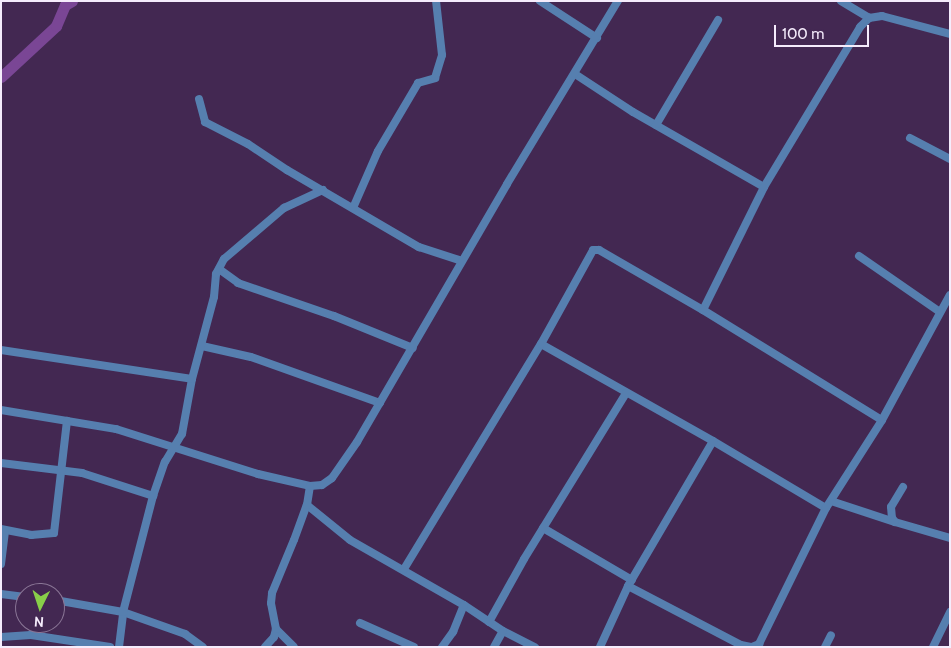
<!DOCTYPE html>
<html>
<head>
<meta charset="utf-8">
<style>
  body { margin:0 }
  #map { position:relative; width:951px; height:648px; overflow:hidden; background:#432852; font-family:Cabin,sans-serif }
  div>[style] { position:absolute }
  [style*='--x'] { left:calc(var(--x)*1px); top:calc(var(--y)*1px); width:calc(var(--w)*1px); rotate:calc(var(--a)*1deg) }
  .river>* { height:11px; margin:-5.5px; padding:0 5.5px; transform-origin:5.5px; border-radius:5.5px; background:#7a4695 }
  .minor>* { height:8px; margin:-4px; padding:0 4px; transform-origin:4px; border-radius:4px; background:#567faf }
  span { translate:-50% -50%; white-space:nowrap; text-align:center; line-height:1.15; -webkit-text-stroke:5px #432852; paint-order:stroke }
  .frame { position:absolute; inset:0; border:2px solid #f5ecfc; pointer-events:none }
  .north { position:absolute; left:15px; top:583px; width:50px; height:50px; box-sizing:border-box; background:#432852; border:1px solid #8a7696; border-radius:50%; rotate:184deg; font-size:14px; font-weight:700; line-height:20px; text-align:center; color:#f5ecfc }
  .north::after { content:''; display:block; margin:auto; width:18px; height:22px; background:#88cf49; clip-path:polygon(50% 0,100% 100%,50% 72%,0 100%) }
  .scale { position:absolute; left:774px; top:25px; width:95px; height:22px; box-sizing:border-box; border:2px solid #f5ecfc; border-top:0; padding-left:6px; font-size:15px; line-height:18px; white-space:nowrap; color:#f5ecfc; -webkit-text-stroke:4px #432852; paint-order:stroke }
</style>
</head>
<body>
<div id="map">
  <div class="river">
    <i style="--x:1;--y:77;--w:75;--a:-42.8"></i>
    <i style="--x:56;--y:26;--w:23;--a:-67"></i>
    <i style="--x:65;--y:5;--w:8;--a:-30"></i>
  </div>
  <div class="minor">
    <i style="--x:540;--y:1;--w:68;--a:33"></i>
    <i style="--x:841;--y:1;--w:33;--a:31"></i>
    <i style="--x:575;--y:74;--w:69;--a:33.2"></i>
    <i style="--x:633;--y:112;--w:151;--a:29.8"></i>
    <i style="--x:199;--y:99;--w:24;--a:75"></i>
    <i style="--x:205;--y:122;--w:48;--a:27.1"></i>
    <i style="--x:248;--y:144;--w:47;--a:33.7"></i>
    <i style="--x:287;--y:170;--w:153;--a:30.3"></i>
    <i style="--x:419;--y:247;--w:45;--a:18"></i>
    <i style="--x:656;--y:125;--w:122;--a:-59.4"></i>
    <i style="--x:910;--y:138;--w:45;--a:27.7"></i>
    <i style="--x:353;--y:208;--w:62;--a:-66.3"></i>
    <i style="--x:378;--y:151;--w:79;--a:-59.5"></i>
    <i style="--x:418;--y:83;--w:18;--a:-16"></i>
    <i style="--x:435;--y:78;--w:24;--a:-73"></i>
    <i style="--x:442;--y:55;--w:54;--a:-96.3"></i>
    <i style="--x:859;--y:256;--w:98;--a:34.7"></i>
    <i style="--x:219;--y:269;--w:24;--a:36"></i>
    <i style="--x:238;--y:283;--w:102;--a:19"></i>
    <i style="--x:334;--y:316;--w:85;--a:22.1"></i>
    <i style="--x:703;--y:310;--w:137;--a:-63.6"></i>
    <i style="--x:764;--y:187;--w:187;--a:-59"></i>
    <i style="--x:860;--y:27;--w:13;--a:-45"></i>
    <i style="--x:869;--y:18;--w:13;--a:-9"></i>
    <i style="--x:882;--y:16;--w:70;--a:14.8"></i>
    <i style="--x:541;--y:344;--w:197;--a:29.4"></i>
    <i style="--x:713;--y:441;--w:131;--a:30.7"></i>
    <i style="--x:202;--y:346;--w:50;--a:12.7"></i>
    <i style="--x:251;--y:357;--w:137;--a:19.6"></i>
    <i style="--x:1;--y:350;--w:193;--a:8.6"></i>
    <i style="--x:1;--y:410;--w:117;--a:9.4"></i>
    <i style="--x:116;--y:429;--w:149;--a:17.6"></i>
    <i style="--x:258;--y:474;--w:53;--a:13"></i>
    <i style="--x:310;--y:486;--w:12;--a:-5"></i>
    <i style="--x:322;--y:485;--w:12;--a:-35"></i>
    <i style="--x:332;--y:478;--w:44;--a:-55.2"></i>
    <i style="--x:357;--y:442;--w:298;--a:-59.8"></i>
    <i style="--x:507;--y:184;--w:214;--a:-58.8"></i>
    <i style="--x:1;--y:463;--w:82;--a:7"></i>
    <i style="--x:82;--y:473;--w:75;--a:17.9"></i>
    <i style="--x:903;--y:487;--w:23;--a:121"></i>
    <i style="--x:891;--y:507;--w:11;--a:85"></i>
    <i style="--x:892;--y:518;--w:5;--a:53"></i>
    <i style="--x:895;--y:522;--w:57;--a:16.2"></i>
    <i style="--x:831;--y:501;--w:67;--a:18.2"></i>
    <i style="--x:307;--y:505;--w:55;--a:39.1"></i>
    <i style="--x:350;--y:540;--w:131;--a:29.7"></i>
    <i style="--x:464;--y:605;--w:47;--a:33.7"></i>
    <i style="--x:503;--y:631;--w:36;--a:27"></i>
    <i style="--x:543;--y:528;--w:103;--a:30.3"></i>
    <i style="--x:1;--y:529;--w:31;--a:11"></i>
    <i style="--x:31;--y:535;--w:23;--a:-5"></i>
    <i style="--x:54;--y:533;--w:113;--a:-83.4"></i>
    <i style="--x:1;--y:564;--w:34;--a:-83"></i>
    <i style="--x:404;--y:569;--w:263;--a:-58.7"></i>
    <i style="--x:541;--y:344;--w:107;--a:-61"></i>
    <i style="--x:593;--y:250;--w:6;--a:0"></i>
    <i style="--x:599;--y:250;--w:120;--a:30"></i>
    <i style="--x:703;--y:310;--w:210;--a:31.6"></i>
    <i style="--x:628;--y:586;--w:168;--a:-59.6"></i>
    <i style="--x:1;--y:594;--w:24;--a:7"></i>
    <i style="--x:55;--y:600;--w:69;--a:10"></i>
    <i style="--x:123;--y:612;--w:66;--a:19.5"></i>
    <i style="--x:185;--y:634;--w:22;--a:36"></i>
    <i style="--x:489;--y:622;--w:72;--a:-60.9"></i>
    <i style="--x:524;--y:559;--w:195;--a:-58.4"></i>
    <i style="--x:360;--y:623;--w:59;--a:24"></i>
    <i style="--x:276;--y:629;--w:25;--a:45"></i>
    <i style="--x:1;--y:637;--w:30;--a:-4"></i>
    <i style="--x:31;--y:635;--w:80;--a:8.6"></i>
    <i style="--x:119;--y:647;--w:35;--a:-83"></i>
    <i style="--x:123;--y:612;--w:120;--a:-75.5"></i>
    <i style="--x:153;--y:496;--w:36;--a:-71"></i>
    <i style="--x:165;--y:462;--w:33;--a:-59"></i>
    <i style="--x:182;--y:434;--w:56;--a:-79.7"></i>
    <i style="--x:192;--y:379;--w:85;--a:-75"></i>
    <i style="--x:214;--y:297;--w:23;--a:-85"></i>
    <i style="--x:216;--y:274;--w:17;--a:-62"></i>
    <i style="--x:224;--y:259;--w:79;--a:-40.4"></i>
    <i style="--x:284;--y:208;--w:43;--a:-24.8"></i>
    <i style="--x:265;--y:647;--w:13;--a:-48"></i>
    <i style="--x:274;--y:637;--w:8;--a:-76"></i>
    <i style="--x:276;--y:629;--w:26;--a:-101"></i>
    <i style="--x:271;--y:603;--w:10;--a:-84"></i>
    <i style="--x:272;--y:593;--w:57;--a:-67.5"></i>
    <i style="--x:294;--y:540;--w:37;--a:-70"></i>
    <i style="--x:307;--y:505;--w:19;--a:-81"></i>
    <i style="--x:442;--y:647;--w:19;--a:-54"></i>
    <i style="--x:453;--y:632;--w:29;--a:-68"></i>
    <i style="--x:494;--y:647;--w:18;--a:-61"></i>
    <i style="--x:600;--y:647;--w:67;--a:-65.3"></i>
    <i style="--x:628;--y:586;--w:127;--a:27.6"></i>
    <i style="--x:741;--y:645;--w:10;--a:11"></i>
    <i style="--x:752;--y:647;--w:8;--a:-23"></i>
    <i style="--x:759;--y:644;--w:152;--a:-63.8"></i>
    <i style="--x:826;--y:508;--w:104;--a:-57.5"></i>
    <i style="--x:882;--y:420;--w:142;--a:-61.5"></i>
    <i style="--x:825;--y:647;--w:13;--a:-63"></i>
    <i style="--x:933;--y:647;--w:39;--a:-64"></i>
  </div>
  <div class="frame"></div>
  <div class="north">N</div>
  <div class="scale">100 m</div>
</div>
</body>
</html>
